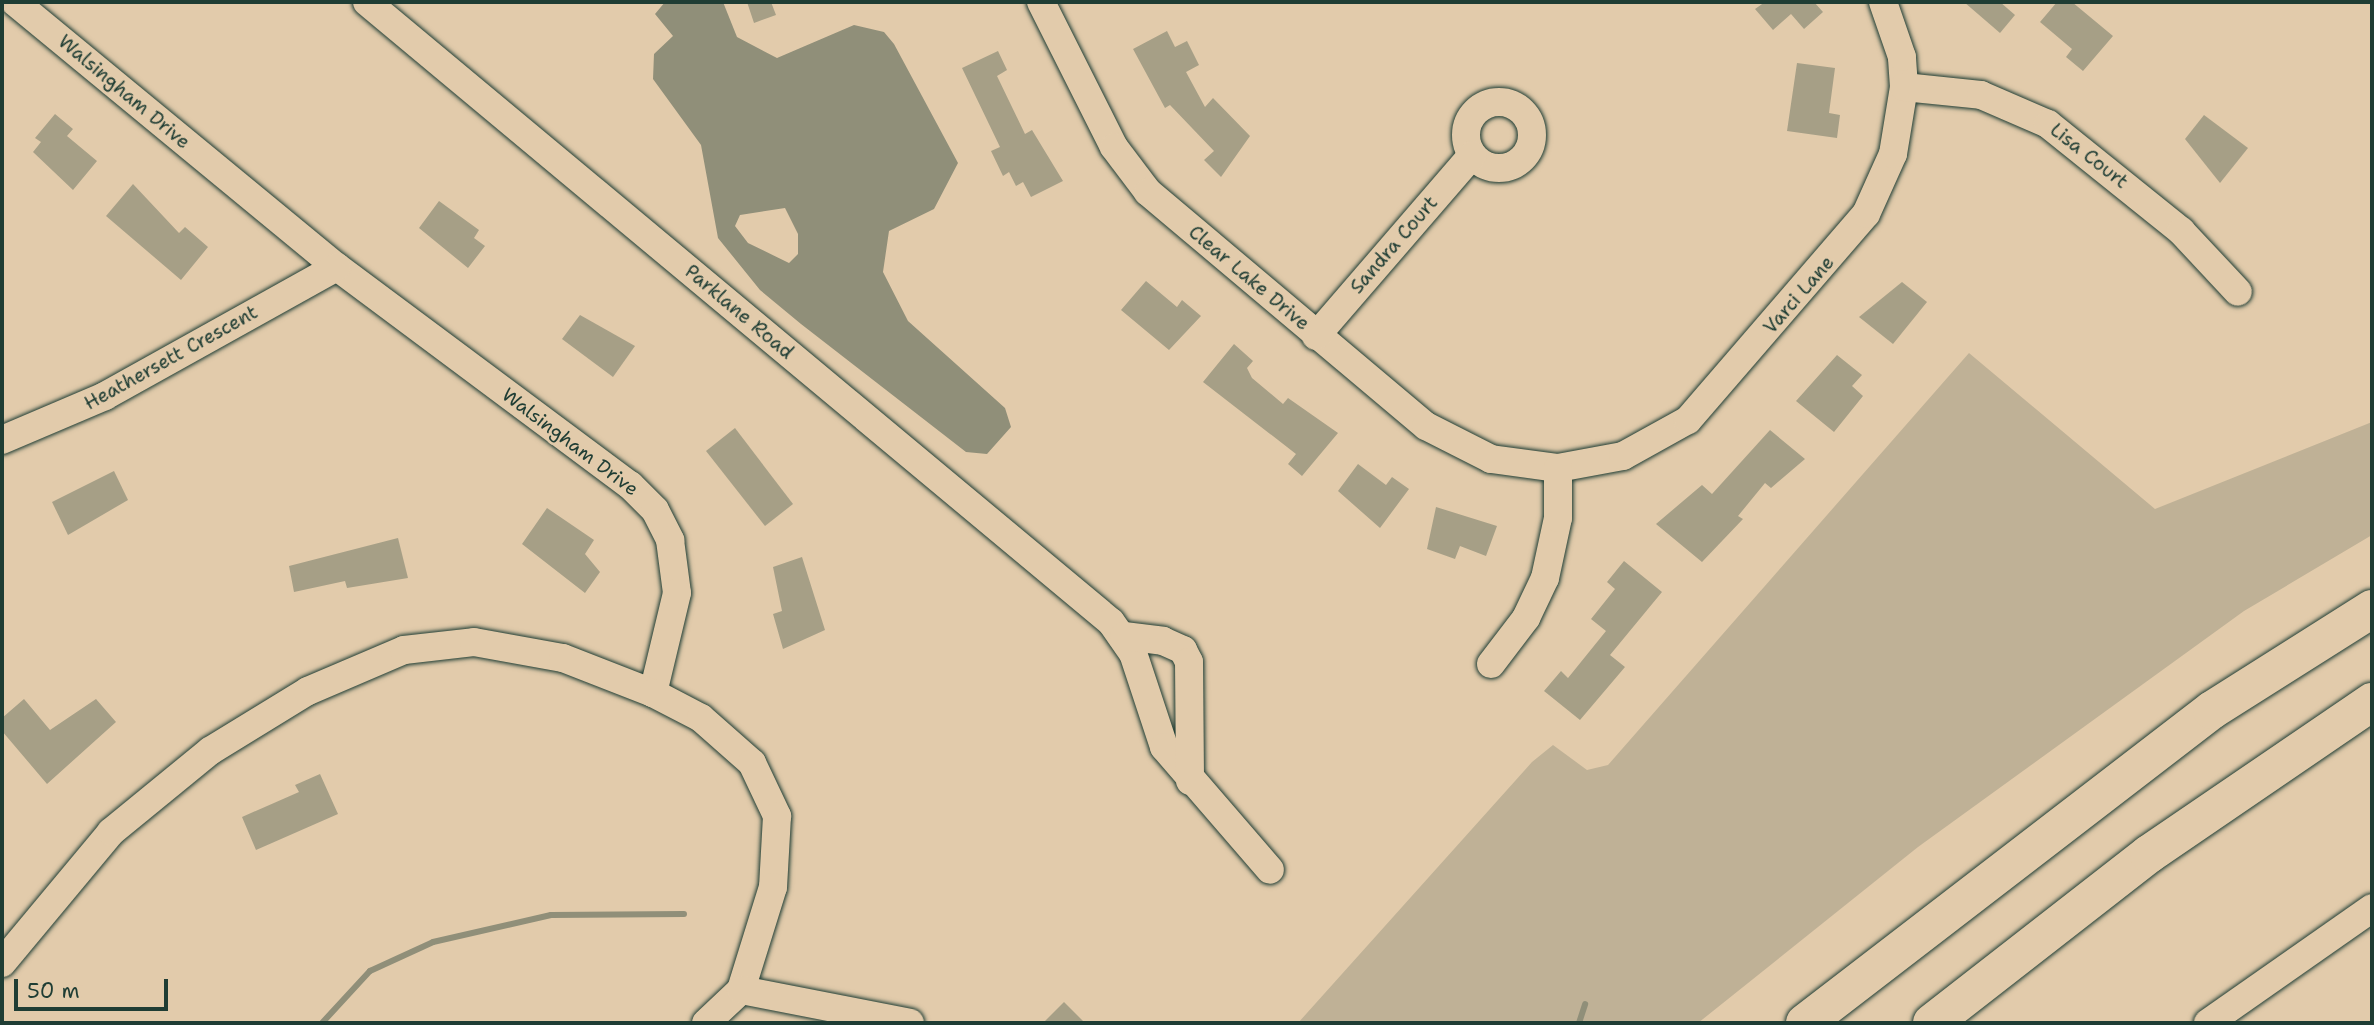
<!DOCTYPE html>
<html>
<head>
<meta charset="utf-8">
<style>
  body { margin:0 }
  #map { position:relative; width:2374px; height:1025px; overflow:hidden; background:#e2cbab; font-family:"Shantell Sans",sans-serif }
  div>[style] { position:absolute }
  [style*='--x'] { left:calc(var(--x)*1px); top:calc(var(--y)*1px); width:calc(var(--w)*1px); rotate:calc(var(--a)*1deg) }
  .green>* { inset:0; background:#bfb196 }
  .water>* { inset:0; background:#908f79 }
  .stream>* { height:6px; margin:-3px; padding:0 3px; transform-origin:3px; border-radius:3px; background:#908f79 }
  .building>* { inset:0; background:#a69f86 }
  .roads { filter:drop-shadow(0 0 2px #1f3d34) drop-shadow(0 0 2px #1f3d34) }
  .minor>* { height:28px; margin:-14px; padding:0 14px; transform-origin:14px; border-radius:14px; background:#e2cbab }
  .minor>.ring { margin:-14px; padding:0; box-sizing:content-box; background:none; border:28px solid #e2cbab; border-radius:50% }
  .highway>* { height:38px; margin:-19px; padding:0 19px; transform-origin:19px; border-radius:19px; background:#e2cbab }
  span { translate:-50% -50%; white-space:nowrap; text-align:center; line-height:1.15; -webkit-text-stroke:5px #e2cbab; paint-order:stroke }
  .street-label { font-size:19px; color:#1f3d34 }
  .frame { position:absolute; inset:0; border:4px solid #1f3d34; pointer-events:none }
  .scale { position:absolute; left:14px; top:979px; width:154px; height:32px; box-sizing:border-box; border:4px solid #1f3d34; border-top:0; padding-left:9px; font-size:21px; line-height:24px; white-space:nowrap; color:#1f3d34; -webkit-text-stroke:5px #e2cbab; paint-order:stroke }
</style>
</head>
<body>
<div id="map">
  <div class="green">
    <i style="clip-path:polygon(1969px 353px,2155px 509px,2372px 422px,2372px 535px,2244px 611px,1918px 847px,1698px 1023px,1298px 1023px,1532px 762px,1553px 745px,1587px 770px,1608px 765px)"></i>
  </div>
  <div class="water">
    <i style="clip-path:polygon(evenodd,665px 2px,723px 2px,737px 37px,777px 58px,854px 25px,884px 32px,894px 44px,958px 163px,934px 209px,889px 231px,883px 272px,908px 321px,1005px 408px,1011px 427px,987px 454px,966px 452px,801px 324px,760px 290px,718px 238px,701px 145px,653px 79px,654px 54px,673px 36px,655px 14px,665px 2px,785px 208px,798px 234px,798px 254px,789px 263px,748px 243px,735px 226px,740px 215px,785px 208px)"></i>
  </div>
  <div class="stream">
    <i style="--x:322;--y:1023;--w:71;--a:-47.3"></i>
    <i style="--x:370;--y:971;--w:69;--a:-24.7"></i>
    <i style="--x:433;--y:942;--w:121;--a:-12.9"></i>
    <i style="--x:551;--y:915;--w:133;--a:-0.4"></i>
    <i style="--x:1579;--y:1023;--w:20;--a:-72"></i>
  </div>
  <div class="building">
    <i style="clip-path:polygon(747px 2px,771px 2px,776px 15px,754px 23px)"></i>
    <i style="clip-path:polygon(1765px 2px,1814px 2px,1823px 12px,1804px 29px,1791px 14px,1773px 30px,1755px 9px)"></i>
    <i style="clip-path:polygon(1964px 2px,2000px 2px,2015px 15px,2000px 33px)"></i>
    <i style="clip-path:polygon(2057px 2px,2072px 2px,2113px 36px,2083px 71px,2066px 57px,2072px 49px,2040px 22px)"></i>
    <i style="clip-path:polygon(1167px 31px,1175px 47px,1187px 41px,1199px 65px,1186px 72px,1205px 107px,1213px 98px,1250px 136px,1221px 177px,1204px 160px,1214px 151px,1170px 105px,1165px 108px,1133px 49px)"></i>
    <i style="clip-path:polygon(998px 51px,1007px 70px,997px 76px,1025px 134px,1032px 130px,1063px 181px,1031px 197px,1023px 182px,1016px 186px,1009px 172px,1003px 176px,991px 151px,1000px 147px,962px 68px)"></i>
    <i style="clip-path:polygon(1797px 63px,1835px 68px,1829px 113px,1840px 115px,1837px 138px,1787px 131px)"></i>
    <i style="clip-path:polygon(55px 114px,73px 129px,67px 136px,97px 161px,73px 190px,33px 152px,41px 142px,35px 138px)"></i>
    <i style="clip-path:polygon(2204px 115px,2248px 148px,2220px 183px,2185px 139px)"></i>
    <i style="clip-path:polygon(133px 184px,179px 233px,185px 227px,208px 247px,181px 280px,106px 216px)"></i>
    <i style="clip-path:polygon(439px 201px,479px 230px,474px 238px,485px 246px,468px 268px,419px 228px)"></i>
    <i style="clip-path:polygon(1146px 281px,1177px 307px,1182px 300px,1201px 316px,1169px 350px,1121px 310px)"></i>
    <i style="clip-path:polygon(1902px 282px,1927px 302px,1893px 344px,1859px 317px)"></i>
    <i style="clip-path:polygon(580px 315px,635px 346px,613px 377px,562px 339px)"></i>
    <i style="clip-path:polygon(1234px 344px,1253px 361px,1247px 368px,1252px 378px,1283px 404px,1288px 398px,1338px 433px,1302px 476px,1288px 464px,1296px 454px,1203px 382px)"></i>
    <i style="clip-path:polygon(1837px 355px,1862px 375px,1852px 386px,1863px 396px,1834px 432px,1796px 401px)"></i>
    <i style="clip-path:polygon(735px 428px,793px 504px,765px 526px,706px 451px)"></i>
    <i style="clip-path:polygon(1770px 430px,1805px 459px,1771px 488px,1765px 483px,1738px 516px,1743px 519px,1702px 562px,1656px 524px,1702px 485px,1712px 494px)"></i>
    <i style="clip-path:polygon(1358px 464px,1386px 485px,1392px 477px,1409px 489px,1380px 528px,1338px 491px)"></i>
    <i style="clip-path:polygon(114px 471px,128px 500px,68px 535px,52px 502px)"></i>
    <i style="clip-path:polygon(1436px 507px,1497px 526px,1486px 556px,1460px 546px,1455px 559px,1427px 549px)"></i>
    <i style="clip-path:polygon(547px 508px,594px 540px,585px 554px,600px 572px,585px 593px,522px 544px)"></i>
    <i style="clip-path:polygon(398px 538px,408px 578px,347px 588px,345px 581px,294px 592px,289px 566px)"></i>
    <i style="clip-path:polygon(802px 557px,825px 630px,783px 649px,773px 614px,782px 611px,773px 567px)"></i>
    <i style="clip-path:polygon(1624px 561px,1662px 592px,1610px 655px,1625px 667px,1580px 720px,1544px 691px,1561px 671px,1568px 678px,1606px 631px,1591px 619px,1615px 589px,1607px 582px)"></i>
    <i style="clip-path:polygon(24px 699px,50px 730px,96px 699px,116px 722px,47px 784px,2px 731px,2px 718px)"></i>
    <i style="clip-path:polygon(320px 774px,338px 814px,256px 850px,242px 817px,299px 792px,295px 785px)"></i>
    <i style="clip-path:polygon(1064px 1002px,1085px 1023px,1043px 1023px)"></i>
  </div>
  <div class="roads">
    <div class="minor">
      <i style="--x:15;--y:2;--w:417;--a:39.5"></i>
      <i style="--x:337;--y:267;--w:365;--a:36.7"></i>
      <i style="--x:630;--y:485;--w:35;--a:45"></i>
      <i style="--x:655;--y:510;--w:34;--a:63"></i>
      <i style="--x:670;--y:540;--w:53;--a:82.5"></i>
      <i style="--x:677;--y:593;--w:103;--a:103.5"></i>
      <i style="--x:367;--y:2;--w:968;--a:39.81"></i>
      <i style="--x:1111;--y:622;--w:38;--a:55"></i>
      <i style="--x:1133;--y:653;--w:99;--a:71.7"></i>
      <i style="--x:1164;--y:747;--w:162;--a:49.2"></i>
      <i style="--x:1041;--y:2;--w:162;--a:63.3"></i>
      <i style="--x:1114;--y:147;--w:56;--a:52.9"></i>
      <i style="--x:1148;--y:192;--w:363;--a:40.1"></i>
      <i style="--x:1426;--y:426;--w:73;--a:26.9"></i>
      <i style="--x:1491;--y:459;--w:68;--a:7.7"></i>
      <i style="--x:1558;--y:468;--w:66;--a:-10.5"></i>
      <i style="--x:1623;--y:456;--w:74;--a:-29"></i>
      <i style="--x:1688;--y:420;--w:272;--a:-49.2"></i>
      <i style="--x:1866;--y:214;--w:66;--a:-65.8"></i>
      <i style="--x:1893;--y:154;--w:68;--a:-80.7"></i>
      <i style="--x:1904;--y:87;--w:30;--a:-94"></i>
      <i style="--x:1902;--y:57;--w:58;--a:-109.1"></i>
      <i style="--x:1904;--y:87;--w:77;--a:5.9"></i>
      <i style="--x:1981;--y:95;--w:73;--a:23.4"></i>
      <i style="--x:2048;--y:124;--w:171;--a:38.8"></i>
      <i style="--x:2181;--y:231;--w:83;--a:46.9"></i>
      <i class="ring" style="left:1466px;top:102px;width:38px;height:38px"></i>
      <i style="--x:1316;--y:336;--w:239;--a:-49.2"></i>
      <i style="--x:2;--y:440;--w:112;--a:-23.1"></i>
      <i style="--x:105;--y:396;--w:265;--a:-29.1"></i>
      <i style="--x:1124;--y:636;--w:39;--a:7"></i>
      <i style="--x:1163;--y:641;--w:22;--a:24"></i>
      <i style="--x:1183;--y:650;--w:13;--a:63"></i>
      <i style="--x:1189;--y:662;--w:119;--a:89.5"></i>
      <i style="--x:1491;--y:664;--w:58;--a:-52.7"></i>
      <i style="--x:1526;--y:618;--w:44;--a:-64.6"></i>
      <i style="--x:1545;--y:578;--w:61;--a:-77.8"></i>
      <i style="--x:1558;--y:518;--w:50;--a:-90"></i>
      <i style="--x:2;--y:963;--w:170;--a:-50.2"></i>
      <i style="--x:111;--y:832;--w:128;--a:-39.3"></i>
      <i style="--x:210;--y:751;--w:115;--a:-31.5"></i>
      <i style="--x:308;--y:691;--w:104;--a:-23.1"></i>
      <i style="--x:404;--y:650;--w:70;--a:-6.5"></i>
      <i style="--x:474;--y:642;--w:90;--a:10.2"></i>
      <i style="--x:563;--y:658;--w:97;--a:21.3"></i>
      <i style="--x:653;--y:693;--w:54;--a:27.5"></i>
      <i style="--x:701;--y:718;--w:68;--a:41.4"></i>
      <i style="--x:752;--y:763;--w:59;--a:64.7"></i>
      <i style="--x:777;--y:816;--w:71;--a:93.2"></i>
      <i style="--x:773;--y:887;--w:108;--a:107.3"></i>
      <i style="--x:741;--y:990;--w:48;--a:136.7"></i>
      <i style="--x:741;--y:990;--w:172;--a:11"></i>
      <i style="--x:2208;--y:1023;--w:200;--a:-35"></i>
    </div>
    <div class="highway">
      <i style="--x:1805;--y:1023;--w:513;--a:-37.56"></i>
      <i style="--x:2212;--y:710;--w:189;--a:-32.3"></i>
      <i style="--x:1932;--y:1023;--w:275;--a:-37.9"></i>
      <i style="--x:2149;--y:854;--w:270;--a:-34.3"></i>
    </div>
  </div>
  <div class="street-label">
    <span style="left:124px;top:92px;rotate:40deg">Walsingham Drive</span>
    <span style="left:2089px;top:156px;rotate:38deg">Lisa Court</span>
    <span style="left:1394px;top:245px;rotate:-49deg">Sandra Court</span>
    <span style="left:1249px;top:278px;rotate:40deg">Clear Lake Drive</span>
    <span style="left:1799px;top:295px;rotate:-49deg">Varci Lane</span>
    <span style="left:739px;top:312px;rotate:40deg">Parklane Road</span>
    <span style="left:171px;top:358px;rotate:-29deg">Heathersett Crescent</span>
    <span style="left:570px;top:442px;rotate:37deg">Walsingham Drive</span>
  </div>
  <div class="frame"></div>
  <div class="scale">50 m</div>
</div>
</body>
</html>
